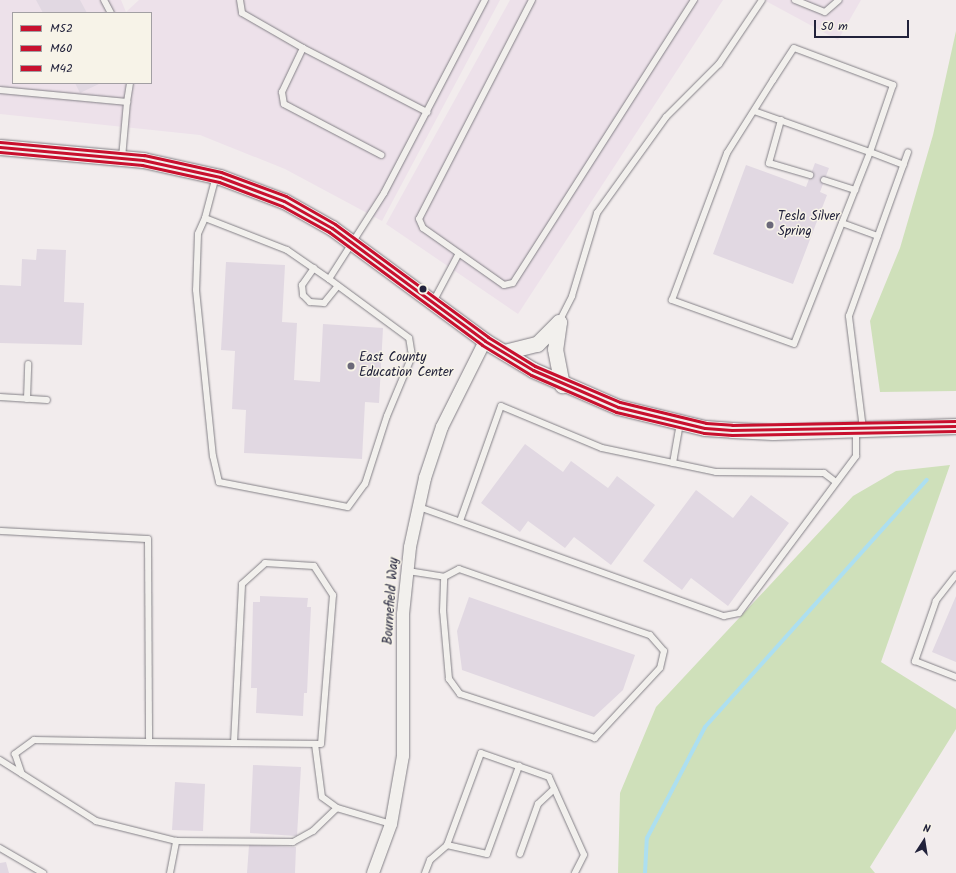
<!DOCTYPE html>
<html>
<head>
<meta charset="utf-8">
<style>
  body { margin:0 }
  #map { position:relative; width:956px; height:873px; overflow:hidden; background:#f2eced; font-family:Kalam,sans-serif }
  div>[style] { position:absolute }
  [style*='--x'] { left:calc(var(--x)*1px); top:calc(var(--y)*1px); width:calc(var(--w)*1px); rotate:calc(var(--a)*1deg) }
  .built>* { inset:0; background:#ede1ea }
  .green>* { inset:0; background:#cfe0ba }
  .stream>* { height:4px; margin:-2px; padding:0 2px; transform-origin:2px; border-radius:2px; background:#addff0 }
  .building>* { inset:0; background:#e1d8e2 }
  .roads { filter:drop-shadow(0 0 1px #848187) drop-shadow(0 0 1px #848187) }
  .service>* { height:6px; margin:-3px; padding:0 3px; transform-origin:3px; border-radius:3px; background:#f2f0ed }
  .minor>* { height:12px; margin:-6px; padding:0 6px; transform-origin:6px; border-radius:6px; background:#f2f0ed }
  .tertiary>* { height:15px; margin:-7.5px; padding:0 7.5px; transform-origin:7.5px; border-radius:7.5px; background:#f2f0ed }
  .bus-1>* { height:3px; margin:-1.5px; padding:0 1.5px; transform-origin:1.5px; border-radius:1.5px; background:#c8102e }
  .bus-2>* { height:3px; margin:-1.5px; padding:0 1.5px; transform-origin:1.5px; border-radius:1.5px; background:#c8102e }
  .bus-3>* { height:3px; margin:-1.5px; padding:0 1.5px; transform-origin:1.5px; border-radius:1.5px; background:#c8102e }
  .dots>* { width:11px; height:11px; translate:-50% -50%; box-sizing:border-box; border:2px solid #f7f3e8; border-radius:50% }
  span { translate:-50% -50%; white-space:nowrap; text-align:center; line-height:1.15; -webkit-text-stroke:3px #f7f3e8; paint-order:stroke }
  .poi-label { font-size:13px; color:#22223b }
  .left { translate:0 -50%; text-align:left }
  .street-label { font-size:13px; color:#22223b }
  .legend { position:absolute; left:12px; top:12px; width:140px; height:72px; box-sizing:border-box; background:#f7f3e8; border:1px solid #a29fa3; margin:0; padding:5px 7px; list-style:none; font-size:12px; color:#22223b }
  .legend li { display:flex; align-items:center; gap:8px; height:20px }
  .legend b { width:20px; border:1px solid #a29fa3 }
  .north { position:absolute; left:904px; top:821px; width:40px; height:40px; -webkit-text-stroke:3px #f7f3e8; paint-order:stroke; rotate:12deg; font-size:11px; font-weight:700; line-height:16px; text-align:center; color:#22223b }
  .north::after { content:''; display:block; margin:auto; width:14px; height:18px; background:#22223b; clip-path:polygon(50% 0,100% 100%,50% 72%,0 100%) }
  .scale { position:absolute; left:814px; top:20px; width:95px; height:18px; box-sizing:border-box; border:2px solid #22223b; border-top:0; padding-left:5px; font-size:12px; line-height:14px; white-space:nowrap; color:#22223b; -webkit-text-stroke:3px #f7f3e8; paint-order:stroke }
</style>
</head>
<body>
<div id="map">
  <div class="built">
    <i style="clip-path:polygon(evenodd,0 0,121px 0,126px 12px,139px 0,500px 0,382px 221px,285px 169px,200px 135px,0 114px,0 0,13px 13px,151px 13px,151px 83px,13px 83px,13px 13px)"></i>
    <i style="clip-path:polygon(510px 0,723px 0,518px 314px,386px 224px)"></i>
    <i style="clip-path:polygon(764px 0,861px 0,838px 40px)"></i>
  </div>
  <div class="green">
    <i style="clip-path:polygon(956px 31px,956px 391px,880px 392px,870px 321px,900px 248px,933px 135px)"></i>
    <i style="clip-path:polygon(950px 465px,881px 662px,956px 709px,956px 729px,870px 867px,875px 873px,618px 873px,620px 793px,656px 707px,853px 496px,896px 471px)"></i>
  </div>
  <div class="stream">
    <i style="--x:645;--y:873;--w:35;--a:-87"></i>
    <i style="--x:647;--y:838;--w:125;--a:-62.4"></i>
    <i style="--x:705;--y:727;--w:332;--a:-48.1"></i>
  </div>
  <div class="building">
    <i style="clip-path:polygon(36px 0,80px 0,87px 13px,43px 13px)"></i>
    <i style="clip-path:polygon(75px 83px,101px 83px,80px 93px)"></i>
    <i style="clip-path:polygon(815px 163px,829px 168px,820px 192px,827px 195px,793px 284px,713px 254px,746px 165px,806px 187px)"></i>
    <i style="clip-path:polygon(37px 249px,66px 250px,64px 302px,84px 303px,82px 345px,0 343px,0 285px,21px 286px,22px 259px,36px 260px)"></i>
    <i style="clip-path:polygon(226px 262px,285px 265px,282px 322px,297px 323px,294px 380px,320px 382px,323px 324px,383px 328px,379px 403px,365px 402px,362px 459px,244px 453px,246px 410px,232px 409px,235px 351px,221px 350px)"></i>
    <i style="clip-path:polygon(525px 444px,563px 472px,571px 461px,608px 488px,617px 476px,655px 505px,611px 565px,574px 537px,565px 548px,528px 521px,520px 532px,481px 503px)"></i>
    <i style="clip-path:polygon(696px 490px,733px 518px,751px 495px,789px 523px,728px 606px,691px 578px,682px 590px,643px 561px)"></i>
    <i style="clip-path:polygon(260px 596px,308px 598px,307px 607px,311px 607px,307px 693px,304px 693px,303px 716px,256px 713px,257px 688px,251px 688px,253px 602px,260px 602px)"></i>
    <i style="clip-path:polygon(956px 596px,956px 662px,932px 652px)"></i>
    <i style="clip-path:polygon(469px 597px,635px 655px,623px 690px,594px 717px,462px 670px,457px 631px)"></i>
    <i style="clip-path:polygon(253px 765px,301px 767px,297px 836px,250px 833px)"></i>
    <i style="clip-path:polygon(175px 782px,205px 784px,203px 831px,172px 830px)"></i>
    <i style="clip-path:polygon(249px 845px,296px 847px,295px 873px,247px 873px)"></i>
    <i style="clip-path:polygon(6px 862px,9px 873px,0 873px,0 863px)"></i>
  </div>
  <div class="roads">
    <div class="service">
      <i style="--x:104;--y:0;--w:15;--a:62"></i>
      <i style="--x:240;--y:0;--w:13;--a:81"></i>
      <i style="--x:242;--y:13;--w:70;--a:29.8"></i>
      <i style="--x:303;--y:48;--w:49;--a:115.5"></i>
      <i style="--x:282;--y:92;--w:12;--a:81"></i>
      <i style="--x:284;--y:104;--w:110;--a:27.7"></i>
      <i style="--x:532;--y:0;--w:246;--a:117.3"></i>
      <i style="--x:419;--y:219;--w:10;--a:66"></i>
      <i style="--x:423;--y:228;--w:99;--a:35.1"></i>
      <i style="--x:504;--y:285;--w:9;--a:-13"></i>
      <i style="--x:513;--y:283;--w:336;--a:-57.4"></i>
      <i style="--x:795;--y:0;--w:32;--a:22"></i>
      <i style="--x:825;--y:12;--w:18;--a:-41"></i>
      <i style="--x:303;--y:48;--w:140;--a:27.3"></i>
      <i style="--x:0;--y:90;--w:128;--a:5.4"></i>
      <i style="--x:127;--y:102;--w:56;--a:95.1"></i>
      <i style="--x:127;--y:102;--w:19;--a:-81"></i>
      <i style="--x:754;--y:111;--w:123;--a:19.5"></i>
      <i style="--x:870;--y:152;--w:206;--a:111.6"></i>
      <i style="--x:794;--y:344;--w:130;--a:-160.2"></i>
      <i style="--x:672;--y:300;--w:157;--a:-69.5"></i>
      <i style="--x:727;--y:153;--w:86;--a:-57.8"></i>
      <i style="--x:773;--y:80;--w:38;--a:-57"></i>
      <i style="--x:794;--y:48;--w:106;--a:20.5"></i>
      <i style="--x:893;--y:85;--w:71;--a:108.9"></i>
      <i style="--x:870;--y:152;--w:36;--a:21"></i>
      <i style="--x:781;--y:120;--w:45;--a:105.6"></i>
      <i style="--x:769;--y:163;--w:43;--a:16.3"></i>
      <i style="--x:216;--y:176;--w:43;--a:104.7"></i>
      <i style="--x:205;--y:218;--w:88;--a:21.3"></i>
      <i style="--x:287;--y:250;--w:51;--a:34.6"></i>
      <i style="--x:329;--y:279;--w:102;--a:-57.4"></i>
      <i style="--x:384;--y:193;--w:218;--a:-62.4"></i>
      <i style="--x:824;--y:180;--w:33;--a:18"></i>
      <i style="--x:205;--y:218;--w:17;--a:114"></i>
      <i style="--x:198;--y:234;--w:56;--a:92"></i>
      <i style="--x:196;--y:290;--w:167;--a:84.2"></i>
      <i style="--x:213;--y:456;--w:27;--a:77"></i>
      <i style="--x:219;--y:482;--w:131;--a:11"></i>
      <i style="--x:348;--y:507;--w:29;--a:-54"></i>
      <i style="--x:365;--y:484;--w:71;--a:-72.1"></i>
      <i style="--x:387;--y:416;--w:65;--a:-67.4"></i>
      <i style="--x:412;--y:356;--w:18;--a:-99"></i>
      <i style="--x:409;--y:338;--w:99;--a:-143.6"></i>
      <i style="--x:842;--y:223;--w:38;--a:20"></i>
      <i style="--x:314;--y:268;--w:21;--a:125"></i>
      <i style="--x:302;--y:285;--w:10;--a:84"></i>
      <i style="--x:303;--y:295;--w:10;--a:45"></i>
      <i style="--x:310;--y:302;--w:14;--a:4"></i>
      <i style="--x:324;--y:303;--w:22;--a:-51"></i>
      <i style="--x:433;--y:302;--w:55;--a:-62"></i>
      <i style="--x:559;--y:322;--w:29;--a:-63"></i>
      <i style="--x:572;--y:296;--w:87;--a:-73.2"></i>
      <i style="--x:597;--y:213;--w:118;--a:-54.3"></i>
      <i style="--x:666;--y:117;--w:75;--a:-45"></i>
      <i style="--x:719;--y:64;--w:77;--a:-56.1"></i>
      <i style="--x:0;--y:397;--w:47;--a:3.7"></i>
      <i style="--x:27;--y:399;--w:35;--a:-88"></i>
      <i style="--x:863;--y:429;--w:114;--a:-97.1"></i>
      <i style="--x:849;--y:316;--w:174;--a:-70.2"></i>
      <i style="--x:673;--y:463;--w:41;--a:-80.1"></i>
      <i style="--x:419;--y:507;--w:324;--a:19.7"></i>
      <i style="--x:724;--y:616;--w:15;--a:-11"></i>
      <i style="--x:739;--y:613;--w:196;--a:-53.3"></i>
      <i style="--x:856;--y:456;--w:26;--a:-90"></i>
      <i style="--x:460;--y:521;--w:122;--a:-70.4"></i>
      <i style="--x:501;--y:406;--w:109;--a:22.6"></i>
      <i style="--x:602;--y:448;--w:116;--a:11.9"></i>
      <i style="--x:716;--y:472;--w:108;--a:0.5"></i>
      <i style="--x:824;--y:473;--w:15;--a:37"></i>
      <i style="--x:0;--y:531;--w:148;--a:3.1"></i>
      <i style="--x:148;--y:539;--w:203;--a:89.7"></i>
      <i style="--x:149;--y:742;--w:115;--a:-179"></i>
      <i style="--x:34;--y:740;--w:24;--a:144"></i>
      <i style="--x:15;--y:754;--w:21;--a:71"></i>
      <i style="--x:408;--y:571;--w:36;--a:9"></i>
      <i style="--x:444;--y:577;--w:17;--a:-28"></i>
      <i style="--x:459;--y:569;--w:202;--a:19.1"></i>
      <i style="--x:650;--y:635;--w:21;--a:49"></i>
      <i style="--x:664;--y:651;--w:17;--a:103"></i>
      <i style="--x:660;--y:668;--w:96;--a:132.9"></i>
      <i style="--x:595;--y:738;--w:142;--a:-161.9"></i>
      <i style="--x:460;--y:694;--w:19;--a:-126"></i>
      <i style="--x:449;--y:679;--w:68;--a:-95"></i>
      <i style="--x:443;--y:611;--w:34;--a:-88"></i>
      <i style="--x:956;--y:575;--w:33;--a:128"></i>
      <i style="--x:936;--y:601;--w:64;--a:109.3"></i>
      <i style="--x:915;--y:661;--w:44;--a:21.3"></i>
      <i style="--x:149;--y:742;--w:85;--a:0.7"></i>
      <i style="--x:234;--y:743;--w:159;--a:-87.1"></i>
      <i style="--x:242;--y:584;--w:31;--a:-42"></i>
      <i style="--x:265;--y:563;--w:49;--a:3.5"></i>
      <i style="--x:314;--y:566;--w:35;--a:57"></i>
      <i style="--x:333;--y:595;--w:149;--a:94.6"></i>
      <i style="--x:321;--y:744;--w:87;--a:-179.3"></i>
      <i style="--x:315;--y:744;--w:53;--a:82.5"></i>
      <i style="--x:322;--y:797;--w:19;--a:36"></i>
      <i style="--x:0;--y:760;--w:114;--a:32.4"></i>
      <i style="--x:96;--y:821;--w:82;--a:14"></i>
      <i style="--x:176;--y:841;--w:117;--a:0.5"></i>
      <i style="--x:293;--y:842;--w:23;--a:-29"></i>
      <i style="--x:313;--y:831;--w:33;--a:-44"></i>
      <i style="--x:337;--y:808;--w:56;--a:16.5"></i>
      <i style="--x:447;--y:845;--w:41;--a:12.7"></i>
      <i style="--x:487;--y:854;--w:94;--a:-70"></i>
      <i style="--x:0;--y:848;--w:50;--a:30.2"></i>
      <i style="--x:520;--y:854;--w:53;--a:-70.2"></i>
      <i style="--x:538;--y:804;--w:22;--a:-43"></i>
      <i style="--x:170;--y:873;--w:33;--a:-79"></i>
      <i style="--x:425;--y:873;--w:14;--a:-69"></i>
      <i style="--x:430;--y:860;--w:23;--a:-41"></i>
      <i style="--x:447;--y:845;--w:98;--a:-69.7"></i>
      <i style="--x:481;--y:753;--w:72;--a:19.4"></i>
      <i style="--x:549;--y:777;--w:85;--a:65.8"></i>
      <i style="--x:584;--y:855;--w:20;--a:117"></i>
    </div>
    <div class="minor">
      <i style="--x:373;--y:873;--w:52;--a:-69.8"></i>
      <i style="--x:391;--y:824;--w:69;--a:-80"></i>
      <i style="--x:403;--y:756;--w:142;--a:-90"></i>
      <i style="--x:403;--y:614;--w:67;--a:-84"></i>
      <i style="--x:410;--y:547;--w:71;--a:-77.7"></i>
      <i style="--x:425;--y:478;--w:54;--a:-71.6"></i>
      <i style="--x:442;--y:427;--w:96;--a:-63.4"></i>
    </div>
    <div class="tertiary">
      <i style="--x:0;--y:147;--w:144;--a:5.2"></i>
      <i style="--x:143;--y:160;--w:79;--a:12.4"></i>
      <i style="--x:220;--y:177;--w:68;--a:20.6"></i>
      <i style="--x:284;--y:201;--w:55;--a:29.4"></i>
      <i style="--x:332;--y:228;--w:190;--a:36.4"></i>
      <i style="--x:485;--y:341;--w:56;--a:31.1"></i>
      <i style="--x:533;--y:370;--w:93;--a:23.5"></i>
      <i style="--x:618;--y:407;--w:89;--a:13.6"></i>
      <i style="--x:705;--y:428;--w:27;--a:4"></i>
      <i style="--x:732;--y:430;--w:41;--a:2.8"></i>
      <i style="--x:773;--y:432;--w:183;--a:-1.9"></i>
      <i style="--x:559;--y:322;--w:27;--a:98"></i>
      <i style="--x:555;--y:349;--w:37;--a:79"></i>
      <i style="--x:504;--y:352;--w:34;--a:-14"></i>
      <i style="--x:537;--y:344;--w:31;--a:-45"></i>
    </div>
  </div>
  <div class="bus-1">
    <i style="--x:0;--y:147;--w:144;--a:5.2"></i>
    <i style="--x:143;--y:160;--w:79;--a:12.4"></i>
    <i style="--x:220;--y:177;--w:68;--a:20.6"></i>
    <i style="--x:284;--y:201;--w:55;--a:29.4"></i>
    <i style="--x:332;--y:228;--w:190;--a:36.4"></i>
    <i style="--x:485;--y:341;--w:56;--a:31.1"></i>
    <i style="--x:533;--y:370;--w:93;--a:23.5"></i>
    <i style="--x:618;--y:407;--w:89;--a:13.6"></i>
    <i style="--x:705;--y:428;--w:27;--a:4"></i>
    <i style="--x:732;--y:430;--w:224;--a:-1"></i>
  </div>
  <div class="bus-2">
    <i style="--x:0;--y:152;--w:143;--a:5.2"></i>
    <i style="--x:142;--y:165;--w:79;--a:12.4"></i>
    <i style="--x:219;--y:182;--w:67;--a:20.9"></i>
    <i style="--x:282;--y:206;--w:54;--a:29"></i>
    <i style="--x:329;--y:232;--w:190;--a:36.4"></i>
    <i style="--x:482;--y:345;--w:57;--a:31.5"></i>
    <i style="--x:531;--y:375;--w:93;--a:23.5"></i>
    <i style="--x:616;--y:412;--w:90;--a:13.4"></i>
    <i style="--x:704;--y:433;--w:28;--a:4"></i>
    <i style="--x:732;--y:435;--w:224;--a:-1"></i>
  </div>
  <div class="bus-3">
    <i style="--x:0;--y:142;--w:145;--a:5.2"></i>
    <i style="--x:144;--y:155;--w:79;--a:12.4"></i>
    <i style="--x:221;--y:172;--w:69;--a:20.3"></i>
    <i style="--x:286;--y:196;--w:56;--a:29.7"></i>
    <i style="--x:335;--y:224;--w:190;--a:36.4"></i>
    <i style="--x:488;--y:337;--w:55;--a:31.7"></i>
    <i style="--x:535;--y:366;--w:92;--a:23"></i>
    <i style="--x:620;--y:402;--w:89;--a:13.7"></i>
    <i style="--x:706;--y:423;--w:26;--a:4"></i>
    <i style="--x:732;--y:425;--w:224;--a:-1"></i>
  </div>
  <div class="dots">
    <i style="left:770px;top:225px;background:#6b6979"></i>
    <i style="left:423px;top:289px;background:#22223b"></i>
    <i style="left:351px;top:366px;background:#6b6979"></i>
  </div>
  <div class="poi-label">
    <span class="left" style="left:778px;top:225px">Tesla Silver<br>Spring</span>
    <span class="left" style="left:359px;top:366px">East County<br>Education Center</span>
  </div>
  <div class="street-label">
    <span style="left:392px;top:601px;rotate:-86deg">Bournefield Way</span>
  </div>
  <ul class="legend">
  <li><b style="height:5px;background:#c8102e"></b>M52</li>
  <li><b style="height:5px;background:#c8102e"></b>M60</li>
  <li><b style="height:5px;background:#c8102e"></b>M42</li>
  </ul>
  <div class="north">N</div>
  <div class="scale">50 m</div>
</div>
</body>
</html>
